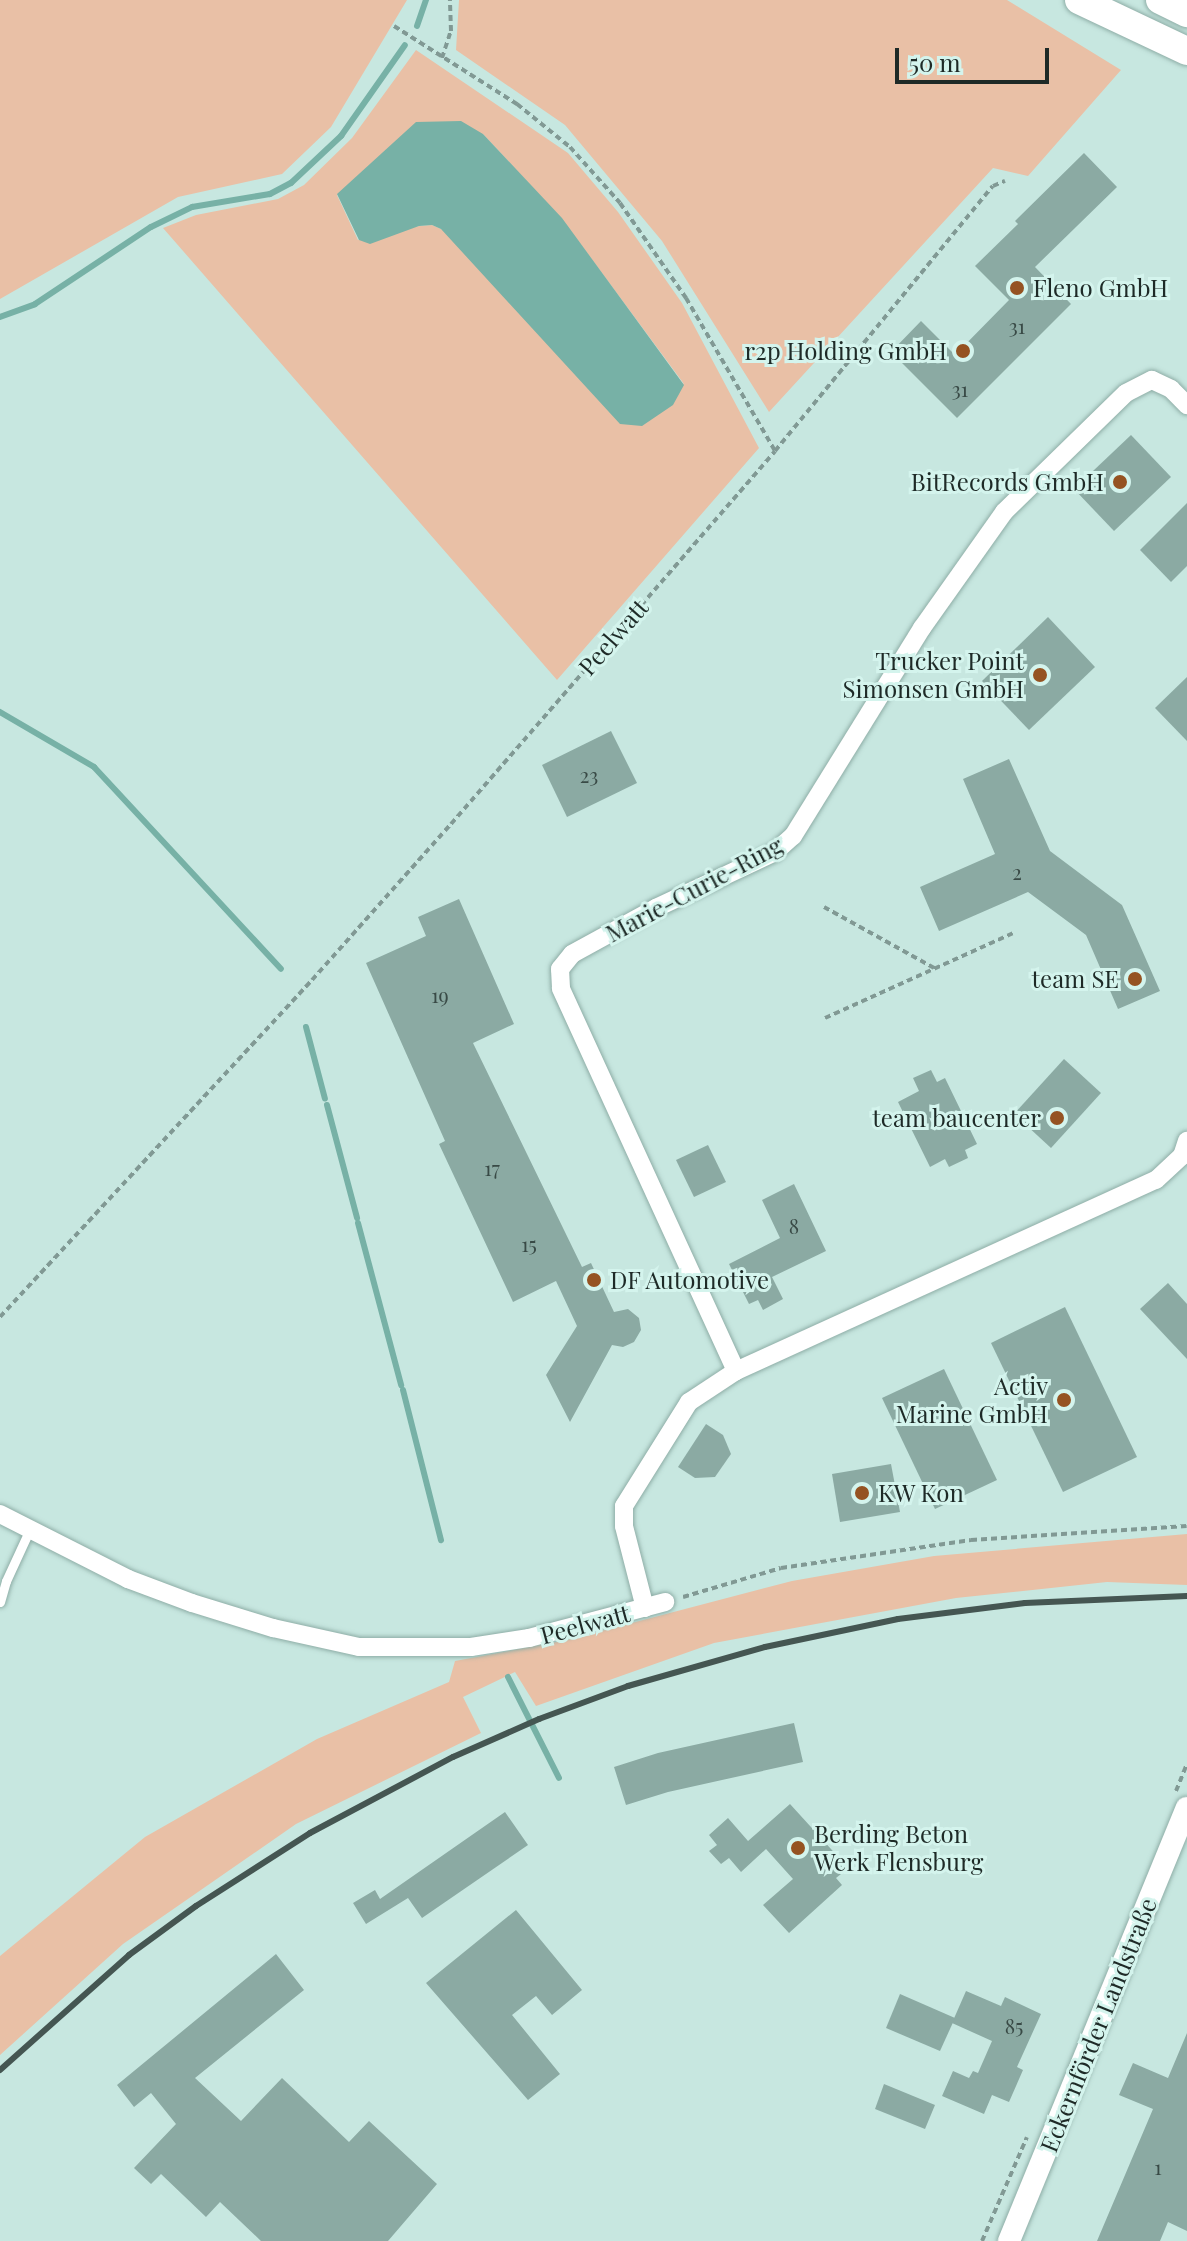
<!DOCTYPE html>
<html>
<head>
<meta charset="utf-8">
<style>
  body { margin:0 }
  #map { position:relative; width:1187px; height:2241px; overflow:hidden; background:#c7e7e0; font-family:"Playfair Display",serif }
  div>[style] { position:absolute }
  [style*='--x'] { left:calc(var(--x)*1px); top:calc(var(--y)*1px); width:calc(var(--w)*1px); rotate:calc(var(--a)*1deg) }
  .green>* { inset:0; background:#e9c0a6 }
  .water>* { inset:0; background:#77b1a6 }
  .stream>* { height:6px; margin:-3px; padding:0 3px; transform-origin:3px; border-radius:3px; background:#77b1a6 }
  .building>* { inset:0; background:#8baaa3 }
  .path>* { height:4px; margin-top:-2px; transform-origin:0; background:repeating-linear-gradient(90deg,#819994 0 6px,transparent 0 10px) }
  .roads { filter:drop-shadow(0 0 2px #8eada6) drop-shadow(0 0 2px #8eada6) }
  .service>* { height:9px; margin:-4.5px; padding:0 4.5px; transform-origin:4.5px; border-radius:4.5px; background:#fff }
  .minor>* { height:18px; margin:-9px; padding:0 9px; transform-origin:9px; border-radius:9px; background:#fff }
  .tertiary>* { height:22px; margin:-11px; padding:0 11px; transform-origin:11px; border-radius:11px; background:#fff }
  .primary>* { height:28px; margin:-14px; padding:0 14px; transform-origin:14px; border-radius:14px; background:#fff }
  .rail>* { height:6px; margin:-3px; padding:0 3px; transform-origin:3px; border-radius:3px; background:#455652 }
  .dots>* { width:22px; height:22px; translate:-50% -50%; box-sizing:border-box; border:4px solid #d4f4ed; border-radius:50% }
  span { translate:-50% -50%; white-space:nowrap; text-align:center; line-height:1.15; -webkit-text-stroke:6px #d4f4ed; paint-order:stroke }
  .number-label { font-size:20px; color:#394a46 }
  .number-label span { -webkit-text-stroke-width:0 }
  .poi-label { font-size:24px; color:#1e2a27 }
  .left { translate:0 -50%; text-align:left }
  .right { translate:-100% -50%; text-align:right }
  .street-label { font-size:24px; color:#1e2a27 }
  .scale { position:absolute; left:895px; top:48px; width:154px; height:36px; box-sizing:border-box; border:4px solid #1e2a27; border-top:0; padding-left:10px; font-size:24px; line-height:28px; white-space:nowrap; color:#1e2a27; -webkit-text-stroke:6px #d4f4ed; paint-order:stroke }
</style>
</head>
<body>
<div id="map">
  <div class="green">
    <i style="clip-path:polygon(0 0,407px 0,331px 127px,282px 174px,178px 197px,0 299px)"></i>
    <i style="clip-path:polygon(459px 0,1007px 0,1121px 70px,1028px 176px,993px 168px,769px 412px,662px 241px,565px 125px,456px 50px)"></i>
    <i style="clip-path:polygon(evenodd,416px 50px,568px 153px,618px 212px,682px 303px,759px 448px,557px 680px,163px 228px,196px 215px,278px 199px,304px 185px,352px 138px,416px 50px,483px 134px,562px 219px,684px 384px,441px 229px,432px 225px,419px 226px,358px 240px,337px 195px,483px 134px)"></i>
    <i style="clip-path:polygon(1187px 1534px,1187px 1585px,1107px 1582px,956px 1598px,714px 1643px,536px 1706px,515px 1672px,463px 1697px,481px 1733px,296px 1824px,123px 1944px,0 2055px,0 1956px,145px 1837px,317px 1739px,449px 1682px,455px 1661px,567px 1640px,792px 1581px,934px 1556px)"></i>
  </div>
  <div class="water">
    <i style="clip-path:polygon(461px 121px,483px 134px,562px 218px,684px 385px,673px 405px,642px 426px,620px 424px,441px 229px,432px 225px,419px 226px,370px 244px,359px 240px,337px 194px,416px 122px)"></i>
  </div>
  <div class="stream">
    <i style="--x:417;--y:26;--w:28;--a:-71"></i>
    <i style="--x:0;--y:317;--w:37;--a:-20"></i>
    <i style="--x:35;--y:304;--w:139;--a:-33.6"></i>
    <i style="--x:151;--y:227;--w:46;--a:-26"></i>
    <i style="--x:192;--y:207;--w:79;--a:-9.5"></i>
    <i style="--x:270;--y:194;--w:24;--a:-28"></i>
    <i style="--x:291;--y:183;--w:69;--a:-43.2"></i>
    <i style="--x:341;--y:136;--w:111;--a:-54.9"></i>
    <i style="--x:0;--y:712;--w:109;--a:30.3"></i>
    <i style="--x:94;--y:767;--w:275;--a:47.2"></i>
    <i style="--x:306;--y:1027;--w:74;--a:75.2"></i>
    <i style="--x:327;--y:1105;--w:117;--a:75.1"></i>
    <i style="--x:358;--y:1223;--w:168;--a:75.1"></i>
    <i style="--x:403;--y:1390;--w:155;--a:75.8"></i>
    <i style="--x:508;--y:1677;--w:113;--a:63.2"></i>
  </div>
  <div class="building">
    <i style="clip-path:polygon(1084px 153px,1117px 187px,1035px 267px,1071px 304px,957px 418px,891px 352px,921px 321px,955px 355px,1009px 300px,975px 266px,1018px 224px,1015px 221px)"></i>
    <i style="clip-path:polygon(1131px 435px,1171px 477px,1114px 531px,1074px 489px)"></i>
    <i style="clip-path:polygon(1187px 503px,1187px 566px,1171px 582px,1140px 550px)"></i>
    <i style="clip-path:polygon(1048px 617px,1095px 667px,1029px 730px,982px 681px)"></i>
    <i style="clip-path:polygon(1187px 677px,1187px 741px,1155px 708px)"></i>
    <i style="clip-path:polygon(611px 731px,637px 783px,567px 817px,542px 765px)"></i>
    <i style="clip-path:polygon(1009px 759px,1050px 851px,1122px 905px,1160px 991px,1118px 1009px,1086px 935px,1028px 892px,939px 931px,920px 887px,995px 854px,963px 779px)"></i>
    <i style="clip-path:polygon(459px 899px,514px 1024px,473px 1043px,582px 1267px,591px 1263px,614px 1312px,628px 1309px,639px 1318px,641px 1330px,634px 1342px,623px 1347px,612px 1345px,570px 1422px,546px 1375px,577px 1326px,556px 1281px,513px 1302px,439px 1144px,445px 1141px,366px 963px,426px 936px,418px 917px)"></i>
    <i style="clip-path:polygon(1064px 1059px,1101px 1093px,1051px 1148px,1014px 1114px)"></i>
    <i style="clip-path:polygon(931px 1070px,937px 1082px,945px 1078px,977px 1144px,965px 1150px,968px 1158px,949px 1167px,945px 1159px,930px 1167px,898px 1102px,919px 1091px,913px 1078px)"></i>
    <i style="clip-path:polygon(708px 1145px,726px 1182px,694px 1197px,676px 1160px)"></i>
    <i style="clip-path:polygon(794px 1184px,826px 1251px,772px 1277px,783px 1299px,763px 1310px,758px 1300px,749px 1304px,729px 1264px,780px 1238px,762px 1200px)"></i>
    <i style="clip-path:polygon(1168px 1283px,1187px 1304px,1187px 1359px,1140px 1309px)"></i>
    <i style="clip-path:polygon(1065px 1307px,1137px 1457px,1063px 1492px,991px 1343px)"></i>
    <i style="clip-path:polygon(944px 1369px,997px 1480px,935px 1509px,882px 1398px)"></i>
    <i style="clip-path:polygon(706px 1424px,723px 1435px,731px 1454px,715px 1477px,695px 1478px,678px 1467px)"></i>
    <i style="clip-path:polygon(891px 1464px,900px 1512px,840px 1522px,832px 1474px)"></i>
    <i style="clip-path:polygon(794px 1723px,803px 1762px,668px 1792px,626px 1805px,614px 1767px,658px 1753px)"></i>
    <i style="clip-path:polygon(790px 1804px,841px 1860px,839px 1862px,846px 1870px,836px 1878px,842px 1885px,789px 1933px,763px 1905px,793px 1879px,766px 1849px,741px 1872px,729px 1858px,721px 1864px,709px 1851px,717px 1845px,709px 1835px,728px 1818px,748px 1841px)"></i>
    <i style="clip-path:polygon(505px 1812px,528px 1845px,422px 1918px,408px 1898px,366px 1924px,353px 1903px,375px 1890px,380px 1899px)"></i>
    <i style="clip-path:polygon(516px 1910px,582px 1990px,552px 2015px,536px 1996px,512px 2015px,560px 2074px,528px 2100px,426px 1983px)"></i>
    <i style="clip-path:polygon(276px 1954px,304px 1990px,195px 2078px,241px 2121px,282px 2078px,349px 2142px,369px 2121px,437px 2184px,388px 2241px,261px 2241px,220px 2202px,206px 2217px,161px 2174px,151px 2184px,134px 2168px,176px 2124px,151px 2093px,134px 2107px,117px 2085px)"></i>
    <i style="clip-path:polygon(966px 1991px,1001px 2006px,1005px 1997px,1041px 2014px,1017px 2067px,1023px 2070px,1009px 2102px,992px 2095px,984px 2114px,942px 2096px,953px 2071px,969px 2078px,973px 2071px,978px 2073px,992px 2041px,952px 2023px)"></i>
    <i style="clip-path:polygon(900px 1994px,955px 2018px,940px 2051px,886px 2028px)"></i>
    <i style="clip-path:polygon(1187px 2033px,1187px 2231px,1168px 2222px,1160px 2241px,1097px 2241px,1153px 2109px,1119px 2095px,1133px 2063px,1168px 2078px)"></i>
    <i style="clip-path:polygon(884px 2084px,935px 2105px,925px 2129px,875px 2109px)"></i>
  </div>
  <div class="path">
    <i style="--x:394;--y:26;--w:146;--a:32.4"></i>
    <i style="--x:517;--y:104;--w:68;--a:39.1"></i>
    <i style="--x:570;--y:147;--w:75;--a:48.2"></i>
    <i style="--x:620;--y:203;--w:116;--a:55.2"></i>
    <i style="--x:686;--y:298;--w:177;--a:59.8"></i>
    <i style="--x:442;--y:58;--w:28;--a:-72"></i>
    <i style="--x:451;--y:31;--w:31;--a:-92"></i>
    <i style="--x:824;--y:907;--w:126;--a:29"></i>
    <i style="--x:825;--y:1018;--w:206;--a:-24.3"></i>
    <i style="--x:0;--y:1317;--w:459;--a:-47.2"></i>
    <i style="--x:312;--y:980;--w:209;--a:-48.3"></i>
    <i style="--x:451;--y:824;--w:494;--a:-49"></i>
    <i style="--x:775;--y:451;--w:343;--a:-50.6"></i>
    <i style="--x:993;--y:186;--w:13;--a:-23"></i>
    <i style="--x:683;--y:1597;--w:102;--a:-16.5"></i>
    <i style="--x:781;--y:1568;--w:192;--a:-8.4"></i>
    <i style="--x:971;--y:1540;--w:216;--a:-3.7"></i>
    <i style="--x:1176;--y:1791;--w:29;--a:-68"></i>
    <i style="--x:982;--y:2241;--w:113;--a:-66.6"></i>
  </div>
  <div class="roads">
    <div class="service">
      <i style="--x:0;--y:1602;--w:22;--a:-74"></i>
      <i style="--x:6;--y:1581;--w:55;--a:-65.3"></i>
    </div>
    <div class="minor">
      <i style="--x:736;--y:1371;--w:421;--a:-114.6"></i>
      <i style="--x:561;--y:988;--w:19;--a:-93"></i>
      <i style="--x:560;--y:969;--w:19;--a:-51"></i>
      <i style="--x:572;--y:954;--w:96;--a:-28.7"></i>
      <i style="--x:656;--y:908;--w:132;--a:-25.2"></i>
      <i style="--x:775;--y:852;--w:24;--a:-42"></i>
      <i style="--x:793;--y:836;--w:245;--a:-58.2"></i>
      <i style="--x:922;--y:628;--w:142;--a:-54.7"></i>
      <i style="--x:1004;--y:512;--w:170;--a:-44.3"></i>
      <i style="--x:1126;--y:393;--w:29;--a:-27"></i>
      <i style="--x:1152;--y:380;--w:21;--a:25"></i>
      <i style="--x:1171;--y:389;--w:23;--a:45"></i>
      <i style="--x:0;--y:1514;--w:144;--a:26.9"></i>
      <i style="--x:128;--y:1579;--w:68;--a:20.6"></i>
      <i style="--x:192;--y:1603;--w:85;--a:17.2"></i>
      <i style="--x:273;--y:1628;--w:88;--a:12.5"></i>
      <i style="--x:359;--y:1647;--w:112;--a:0"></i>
      <i style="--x:471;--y:1647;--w:59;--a:-8.8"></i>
      <i style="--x:529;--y:1638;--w:141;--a:-14.8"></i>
      <i style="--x:645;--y:1608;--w:85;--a:-104.4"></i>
      <i style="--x:624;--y:1526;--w:20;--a:-90"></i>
      <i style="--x:624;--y:1506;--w:123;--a:-58"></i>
      <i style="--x:689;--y:1402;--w:56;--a:-33.4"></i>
      <i style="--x:736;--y:1371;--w:461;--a:-24.5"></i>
      <i style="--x:1156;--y:1180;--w:35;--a:-43"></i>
      <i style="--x:1182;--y:1156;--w:16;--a:-72"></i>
    </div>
    <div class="tertiary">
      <i style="--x:1009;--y:2241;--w:468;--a:-67.7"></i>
    </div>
    <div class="primary">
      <i style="--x:1079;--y:0;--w:119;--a:25.3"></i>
      <i style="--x:1160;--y:0;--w:30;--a:26"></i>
    </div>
  </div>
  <div class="rail">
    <i style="--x:0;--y:2070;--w:173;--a:-41.7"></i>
    <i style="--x:129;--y:1955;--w:83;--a:-36.2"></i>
    <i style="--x:196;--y:1906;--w:135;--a:-32.6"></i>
    <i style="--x:310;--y:1833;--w:162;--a:-28"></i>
    <i style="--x:453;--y:1757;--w:94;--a:-23.8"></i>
    <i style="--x:539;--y:1719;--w:95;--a:-20.3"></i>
    <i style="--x:628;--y:1686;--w:142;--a:-15.9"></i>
    <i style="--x:765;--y:1647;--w:136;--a:-11.9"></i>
    <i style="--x:898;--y:1619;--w:128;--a:-7.2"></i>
    <i style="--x:1025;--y:1603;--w:162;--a:-2.5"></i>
  </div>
  <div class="dots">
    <i style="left:1017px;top:288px;background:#955322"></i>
    <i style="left:963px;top:351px;background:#955322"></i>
    <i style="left:1120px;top:482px;background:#955322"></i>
    <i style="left:1040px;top:675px;background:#955322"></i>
    <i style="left:1135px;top:979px;background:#955322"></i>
    <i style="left:1057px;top:1118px;background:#955322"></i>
    <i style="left:594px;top:1280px;background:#955322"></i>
    <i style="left:1064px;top:1400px;background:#955322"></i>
    <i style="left:862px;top:1493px;background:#955322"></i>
    <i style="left:798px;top:1848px;background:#955322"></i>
  </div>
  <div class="number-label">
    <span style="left:1017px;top:325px">31</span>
    <span style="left:960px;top:388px">31</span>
    <span style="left:589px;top:774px">23</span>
    <span style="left:1017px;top:871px">2</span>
    <span style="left:440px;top:994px">19</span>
    <span style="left:492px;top:1167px">17</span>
    <span style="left:794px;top:1225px">8</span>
    <span style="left:529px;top:1243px">15</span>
    <span style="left:1014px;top:2025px">85</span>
    <span style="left:1158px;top:2166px">1</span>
  </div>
  <div class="poi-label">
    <span class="left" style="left:1033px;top:288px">Fleno GmbH</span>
    <span class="right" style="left:947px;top:351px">r2p Holding GmbH</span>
    <span class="right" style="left:1104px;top:482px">BitRecords GmbH</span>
    <span class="right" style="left:1024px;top:675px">Trucker Point<br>Simonsen GmbH</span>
    <span class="right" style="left:1119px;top:979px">team SE</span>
    <span class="right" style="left:1041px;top:1118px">team baucenter</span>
    <span class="left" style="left:610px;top:1280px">DF Automotive</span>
    <span class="right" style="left:1048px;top:1400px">Activ<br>Marine GmbH</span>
    <span class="left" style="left:878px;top:1493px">KW Kon</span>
    <span class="left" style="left:814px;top:1848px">Berding Beton<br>Werk Flensburg</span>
  </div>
  <div class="street-label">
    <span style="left:613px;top:637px;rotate:-49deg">Peelwatt</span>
    <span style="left:694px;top:889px;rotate:-28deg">Marie-Curie-Ring</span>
    <span style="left:585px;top:1624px;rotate:-15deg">Peelwatt</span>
    <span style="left:1098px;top:2025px;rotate:-68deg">Eckernförder Landstraße</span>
  </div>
  <div class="scale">50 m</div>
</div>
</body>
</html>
